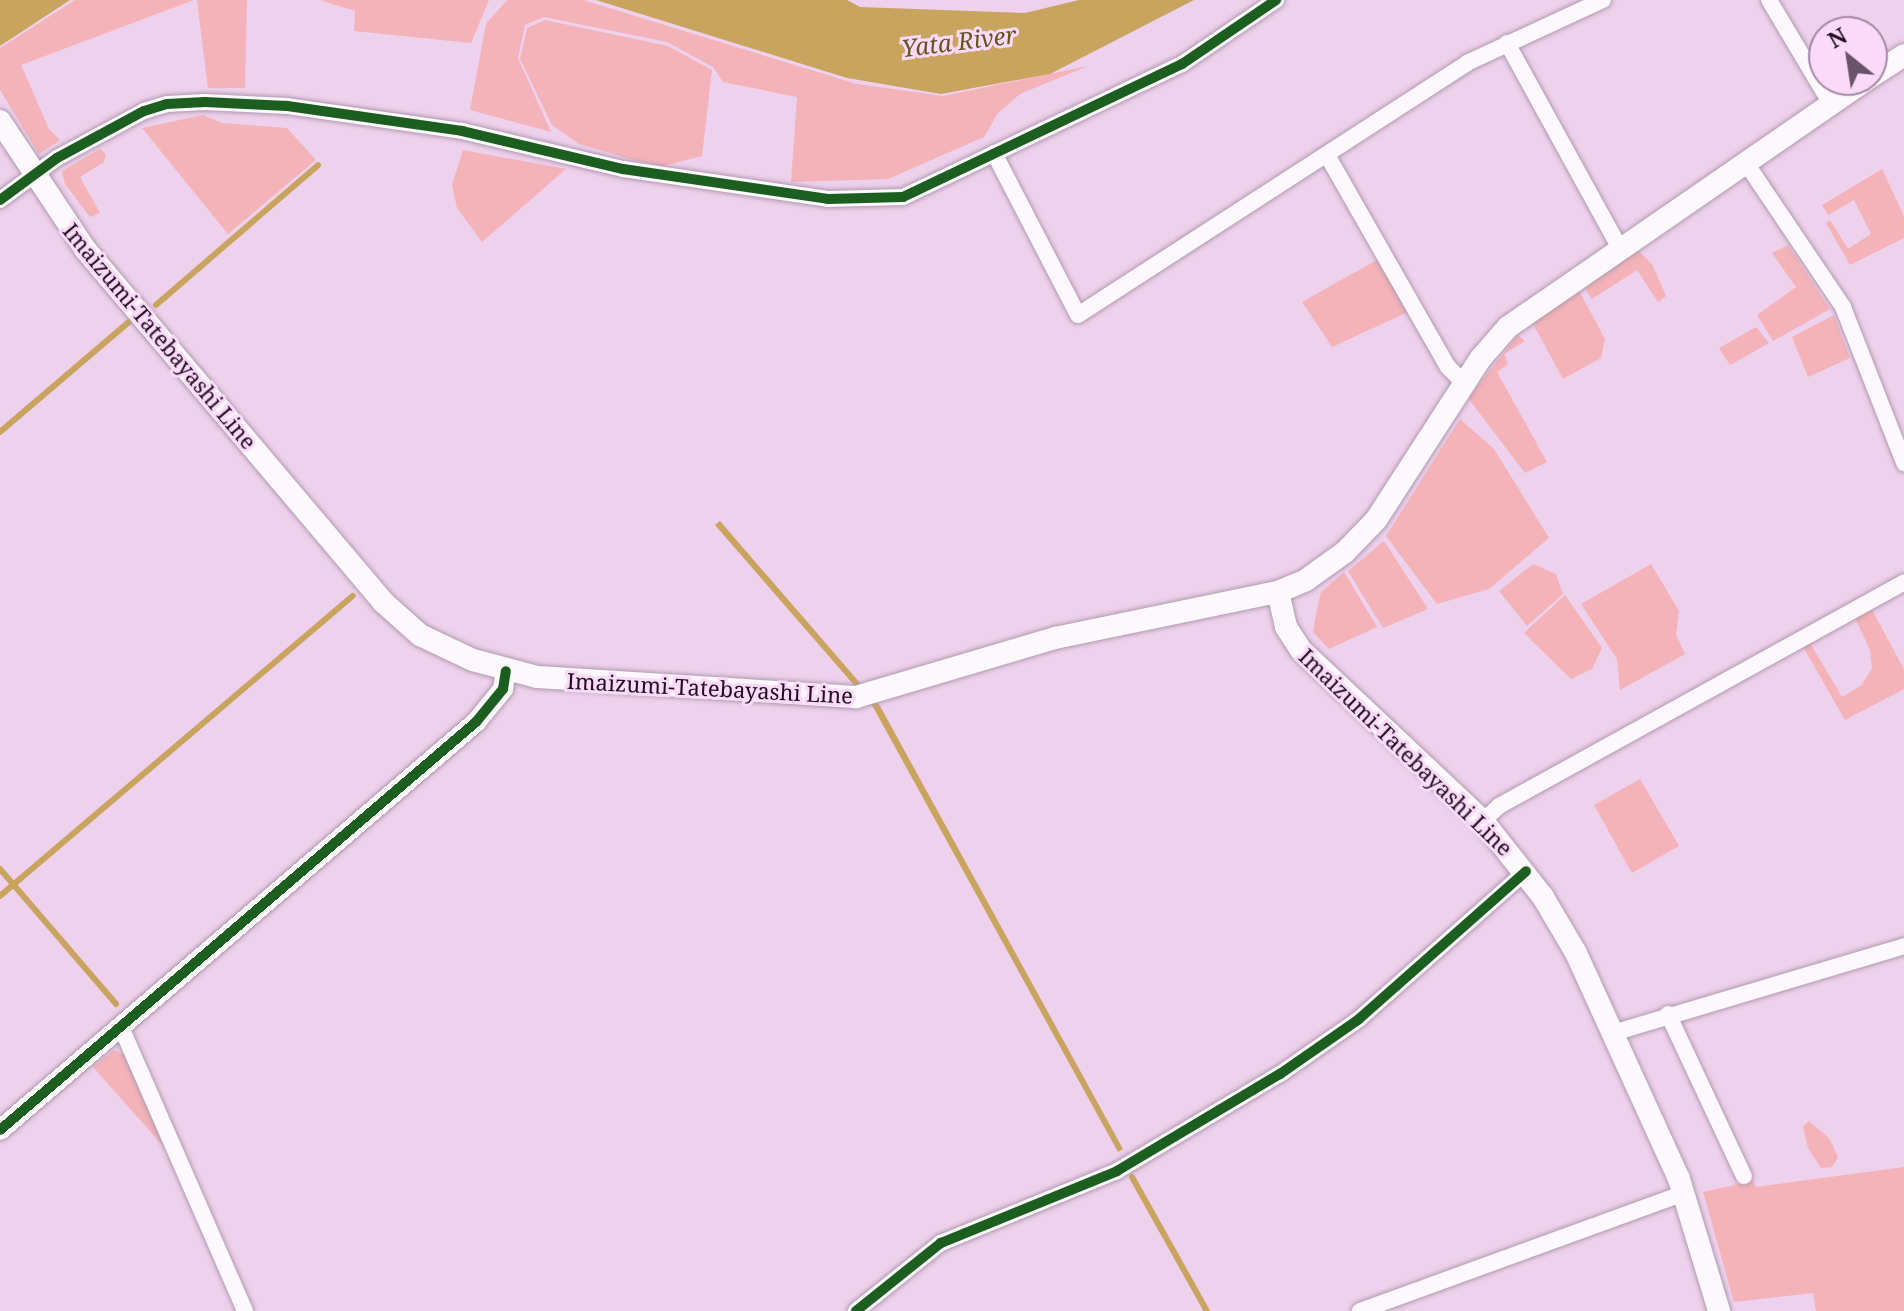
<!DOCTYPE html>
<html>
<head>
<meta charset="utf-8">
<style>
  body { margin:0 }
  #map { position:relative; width:1904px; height:1311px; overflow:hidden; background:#eed1ed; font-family:"Noto Serif",serif }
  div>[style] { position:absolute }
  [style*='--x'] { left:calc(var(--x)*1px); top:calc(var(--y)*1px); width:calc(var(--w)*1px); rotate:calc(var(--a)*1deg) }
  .green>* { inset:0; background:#f3b3b8 }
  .water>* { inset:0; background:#c8a45f }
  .stream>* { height:6px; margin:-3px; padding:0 3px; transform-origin:3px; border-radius:3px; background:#c8a45f }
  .roads { filter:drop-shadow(0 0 2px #b09aaf) drop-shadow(0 0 2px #b09aaf) }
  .minor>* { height:16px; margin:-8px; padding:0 8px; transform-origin:8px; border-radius:8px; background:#fcf8fc }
  .tertiary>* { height:20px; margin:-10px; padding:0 10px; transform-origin:10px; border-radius:10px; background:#fcf8fc }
  .secondary>* { height:22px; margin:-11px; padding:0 11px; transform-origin:11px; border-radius:11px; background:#fcf8fc }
  .cycleway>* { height:10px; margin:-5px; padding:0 5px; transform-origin:5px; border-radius:5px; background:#1b5e20 }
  span { translate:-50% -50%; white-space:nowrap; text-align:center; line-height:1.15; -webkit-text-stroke:6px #fbdaf9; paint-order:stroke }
  .street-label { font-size:22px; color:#220f22 }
  .water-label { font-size:24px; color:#67531d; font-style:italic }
  .north { position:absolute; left:1808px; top:16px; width:80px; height:80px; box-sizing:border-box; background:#fbdaf9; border:2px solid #a489a3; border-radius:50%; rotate:330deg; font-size:22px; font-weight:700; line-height:32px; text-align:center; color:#220f22 }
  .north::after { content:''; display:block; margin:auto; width:28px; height:36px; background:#695369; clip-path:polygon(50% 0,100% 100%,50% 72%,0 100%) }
</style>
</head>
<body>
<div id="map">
  <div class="green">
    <i style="clip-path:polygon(75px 0,194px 0,21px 65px,49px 129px,60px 140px,39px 154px,0 90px,0 48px)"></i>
    <i style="clip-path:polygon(197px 0,247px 0,245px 88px,208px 88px)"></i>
    <i style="clip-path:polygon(320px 0,489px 0,471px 43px,354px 31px,355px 11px)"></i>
    <i style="clip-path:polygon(507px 0,583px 0,857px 84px,943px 96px,1088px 66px,1020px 94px,998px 113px,984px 137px,888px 179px,791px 182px,797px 97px,723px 82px,713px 67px,667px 42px,544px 17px,525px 25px,518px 58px,551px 132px,470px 110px,486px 24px)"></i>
    <i style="clip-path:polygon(545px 20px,668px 46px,712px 70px,702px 156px,663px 166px,630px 159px,579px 144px,552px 125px,520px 59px,527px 28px)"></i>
    <i style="clip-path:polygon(203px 115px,222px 123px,287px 128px,316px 160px,228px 234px,142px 128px)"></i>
    <i style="clip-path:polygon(100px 149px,106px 154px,104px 162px,80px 177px,100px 213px,90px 217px,65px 184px,62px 171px)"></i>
    <i style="clip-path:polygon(463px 150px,566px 169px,482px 242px,457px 208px,452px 185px)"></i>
    <i style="clip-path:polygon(1882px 169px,1904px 216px,1904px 238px,1850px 265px,1826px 223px,1830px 220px,1848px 249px,1871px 234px,1854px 200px,1828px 215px,1822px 205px)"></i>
    <i style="clip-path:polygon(1788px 245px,1830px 309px,1773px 341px,1757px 315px,1796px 287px,1772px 253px)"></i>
    <i style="clip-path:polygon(1638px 250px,1652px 264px,1666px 296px,1658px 302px,1637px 270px,1592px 299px,1584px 287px)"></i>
    <i style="clip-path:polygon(1377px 260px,1408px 312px,1332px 347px,1302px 302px)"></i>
    <i style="clip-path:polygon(1578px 289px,1605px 339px,1601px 358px,1563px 379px,1532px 322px)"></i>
    <i style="clip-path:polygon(1834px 315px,1850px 358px,1808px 377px,1792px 337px)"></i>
    <i style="clip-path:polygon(1756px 327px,1769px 343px,1730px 365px,1719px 348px)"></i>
    <i style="clip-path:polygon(1518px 335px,1525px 341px,1504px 354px,1508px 364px,1497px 372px,1547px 462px,1525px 473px,1468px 398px)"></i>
    <i style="clip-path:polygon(1460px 419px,1494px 449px,1549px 538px,1489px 589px,1437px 604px,1386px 536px)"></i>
    <i style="clip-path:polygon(1384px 541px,1428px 609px,1383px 628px,1348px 571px)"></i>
    <i style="clip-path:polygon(1533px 564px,1556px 574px,1563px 594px,1527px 626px,1499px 591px)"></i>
    <i style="clip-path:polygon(1651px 564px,1679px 611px,1676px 635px,1685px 654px,1620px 690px,1617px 659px,1581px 604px)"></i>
    <i style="clip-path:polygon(1344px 572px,1377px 627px,1329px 649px,1313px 632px,1318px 604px,1321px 592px)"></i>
    <i style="clip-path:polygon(1565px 595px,1602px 648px,1592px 669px,1571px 679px,1524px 633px)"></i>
    <i style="clip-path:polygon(1872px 610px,1904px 669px,1904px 689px,1845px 720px,1802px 645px,1809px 641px,1842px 697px,1862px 685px,1872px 668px,1870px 650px,1855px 618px)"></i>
    <i style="clip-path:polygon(1640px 779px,1679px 846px,1632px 873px,1594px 805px)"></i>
    <i style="clip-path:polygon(114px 1050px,124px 1055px,164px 1147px,93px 1067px)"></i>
    <i style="clip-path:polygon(1809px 1121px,1829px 1138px,1838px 1157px,1832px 1167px,1821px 1168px,1808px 1148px,1803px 1127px)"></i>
    <i style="clip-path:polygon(1904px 1167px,1904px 1311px,1816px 1311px,1813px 1293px,1734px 1302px,1703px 1192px,1753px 1181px,1756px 1187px)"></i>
  </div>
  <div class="water">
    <i style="clip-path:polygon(0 0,70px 0,0 46px)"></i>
    <i style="clip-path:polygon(596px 0,847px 0,860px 7px,1025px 13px,1079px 0,1194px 0,1050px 74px,941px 94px,847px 78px)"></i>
    <i style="clip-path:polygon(720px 521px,880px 706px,1123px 1149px,1118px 1152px,873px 707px,715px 525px)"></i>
  </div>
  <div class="stream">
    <i style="--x:156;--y:305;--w:214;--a:-40.8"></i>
    <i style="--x:0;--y:432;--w:170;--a:-40.5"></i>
    <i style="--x:0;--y:869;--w:178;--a:49.3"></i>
    <i style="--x:0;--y:896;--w:463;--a:-40.4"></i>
    <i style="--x:1132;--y:1177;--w:154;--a:60.8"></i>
  </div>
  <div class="roads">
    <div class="minor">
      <i style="--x:1769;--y:0;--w:121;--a:59.2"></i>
      <i style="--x:1507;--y:43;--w:233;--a:61.2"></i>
      <i style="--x:994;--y:153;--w:182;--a:62.6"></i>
      <i style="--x:1078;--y:315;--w:463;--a:-32.9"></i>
      <i style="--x:1467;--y:63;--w:150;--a:-24.9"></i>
      <i style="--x:1327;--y:155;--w:244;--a:60.3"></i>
      <i style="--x:1448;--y:367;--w:23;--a:45"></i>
      <i style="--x:1746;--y:163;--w:174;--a:56"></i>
      <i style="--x:1843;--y:307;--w:168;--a:68.6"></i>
      <i style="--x:0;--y:200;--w:71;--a:-36.4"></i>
      <i style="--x:57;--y:158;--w:99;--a:-28.4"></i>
      <i style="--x:144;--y:111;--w:24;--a:-17"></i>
      <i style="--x:167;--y:104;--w:38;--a:-3"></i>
      <i style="--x:205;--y:102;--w:82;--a:2.8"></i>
      <i style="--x:287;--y:106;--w:177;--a:8.1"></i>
      <i style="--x:462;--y:131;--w:165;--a:13.3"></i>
      <i style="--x:623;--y:169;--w:207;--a:8.3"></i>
      <i style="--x:828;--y:199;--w:75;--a:-1.5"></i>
      <i style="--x:903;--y:197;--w:309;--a:-25.5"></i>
      <i style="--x:1182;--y:64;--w:114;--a:-34.2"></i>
      <i style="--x:1483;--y:821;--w:22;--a:-43"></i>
      <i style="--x:1499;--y:806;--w:463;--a:-28.9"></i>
      <i style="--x:1668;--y:1014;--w:179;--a:64.9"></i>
      <i style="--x:121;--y:1027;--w:310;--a:66.4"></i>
      <i style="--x:1613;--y:1033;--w:304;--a:-16.6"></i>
      <i style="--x:856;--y:1311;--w:109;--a:-38.7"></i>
      <i style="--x:941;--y:1243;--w:190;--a:-22.2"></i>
      <i style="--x:1117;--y:1171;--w:190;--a:-30.8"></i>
      <i style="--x:1280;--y:1074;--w:96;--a:-34.8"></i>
      <i style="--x:1359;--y:1019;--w:223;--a:-41.5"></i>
      <i style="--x:1360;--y:1311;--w:346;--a:-20"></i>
    </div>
    <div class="tertiary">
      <i style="--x:0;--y:1130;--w:627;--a:-40.6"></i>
      <i style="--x:476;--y:722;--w:43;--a:-50.7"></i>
      <i style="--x:503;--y:689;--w:18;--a:-81"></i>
    </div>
    <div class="secondary">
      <i style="--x:1872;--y:76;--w:38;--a:-33"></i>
      <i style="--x:0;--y:121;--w:154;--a:56.4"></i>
      <i style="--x:85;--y:249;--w:462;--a:49.8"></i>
      <i style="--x:383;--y:602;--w:50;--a:41.7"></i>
      <i style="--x:420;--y:635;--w:59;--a:25.3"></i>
      <i style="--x:473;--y:660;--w:66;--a:14.9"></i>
      <i style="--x:537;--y:677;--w:320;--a:3.6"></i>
      <i style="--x:856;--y:697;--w:208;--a:-16.5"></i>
      <i style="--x:1055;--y:638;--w:228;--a:-11.7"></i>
      <i style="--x:1278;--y:592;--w:30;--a:-23"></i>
      <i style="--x:1306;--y:580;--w:48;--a:-35.7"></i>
      <i style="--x:1345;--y:552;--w:45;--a:-45.9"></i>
      <i style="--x:1376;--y:520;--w:193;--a:-57.1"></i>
      <i style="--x:1481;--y:358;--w:41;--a:-48.9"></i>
      <i style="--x:1508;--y:327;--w:435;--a:-34.6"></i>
      <i style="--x:1278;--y:592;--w:36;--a:77"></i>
      <i style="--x:1286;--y:627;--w:27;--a:57"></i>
      <i style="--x:1301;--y:650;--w:250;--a:43.2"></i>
      <i style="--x:1483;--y:821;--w:97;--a:51.7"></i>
      <i style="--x:1543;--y:897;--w:65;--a:59.5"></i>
      <i style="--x:1576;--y:953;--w:248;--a:65.5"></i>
      <i style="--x:1679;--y:1179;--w:138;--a:73.1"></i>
    </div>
  </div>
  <div class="cycleway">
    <i style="--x:0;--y:200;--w:71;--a:-36.4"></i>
    <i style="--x:57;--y:158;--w:99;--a:-28.4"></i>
    <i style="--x:144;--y:111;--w:24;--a:-17"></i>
    <i style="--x:167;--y:104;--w:38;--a:-3"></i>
    <i style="--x:205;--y:102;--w:82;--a:2.8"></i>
    <i style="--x:287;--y:106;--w:177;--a:8.1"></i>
    <i style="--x:462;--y:131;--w:165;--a:13.3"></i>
    <i style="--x:623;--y:169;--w:207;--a:8.3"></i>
    <i style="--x:828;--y:199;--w:75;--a:-1.5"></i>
    <i style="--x:903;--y:197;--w:309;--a:-25.5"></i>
    <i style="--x:1182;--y:64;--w:114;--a:-34.2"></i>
    <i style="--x:0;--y:1130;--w:627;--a:-40.6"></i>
    <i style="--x:476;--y:722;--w:43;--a:-50.7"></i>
    <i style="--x:503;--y:689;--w:18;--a:-81"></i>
    <i style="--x:856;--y:1311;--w:109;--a:-38.7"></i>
    <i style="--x:941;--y:1243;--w:190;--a:-22.2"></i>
    <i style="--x:1117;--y:1171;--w:190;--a:-30.8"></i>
    <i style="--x:1280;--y:1074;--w:96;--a:-34.8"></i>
    <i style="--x:1359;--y:1019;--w:223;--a:-41.5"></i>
  </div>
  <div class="street-label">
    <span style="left:160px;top:336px;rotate:50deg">Imaizumi-Tatebayashi Line</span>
    <span style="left:710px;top:688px;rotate:3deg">Imaizumi-Tatebayashi Line</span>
    <span style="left:1406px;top:752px;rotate:44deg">Imaizumi-Tatebayashi Line</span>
  </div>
  <div class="water-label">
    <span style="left:959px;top:41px;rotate:-7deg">Yata River</span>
  </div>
  <div class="north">N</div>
</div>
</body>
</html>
